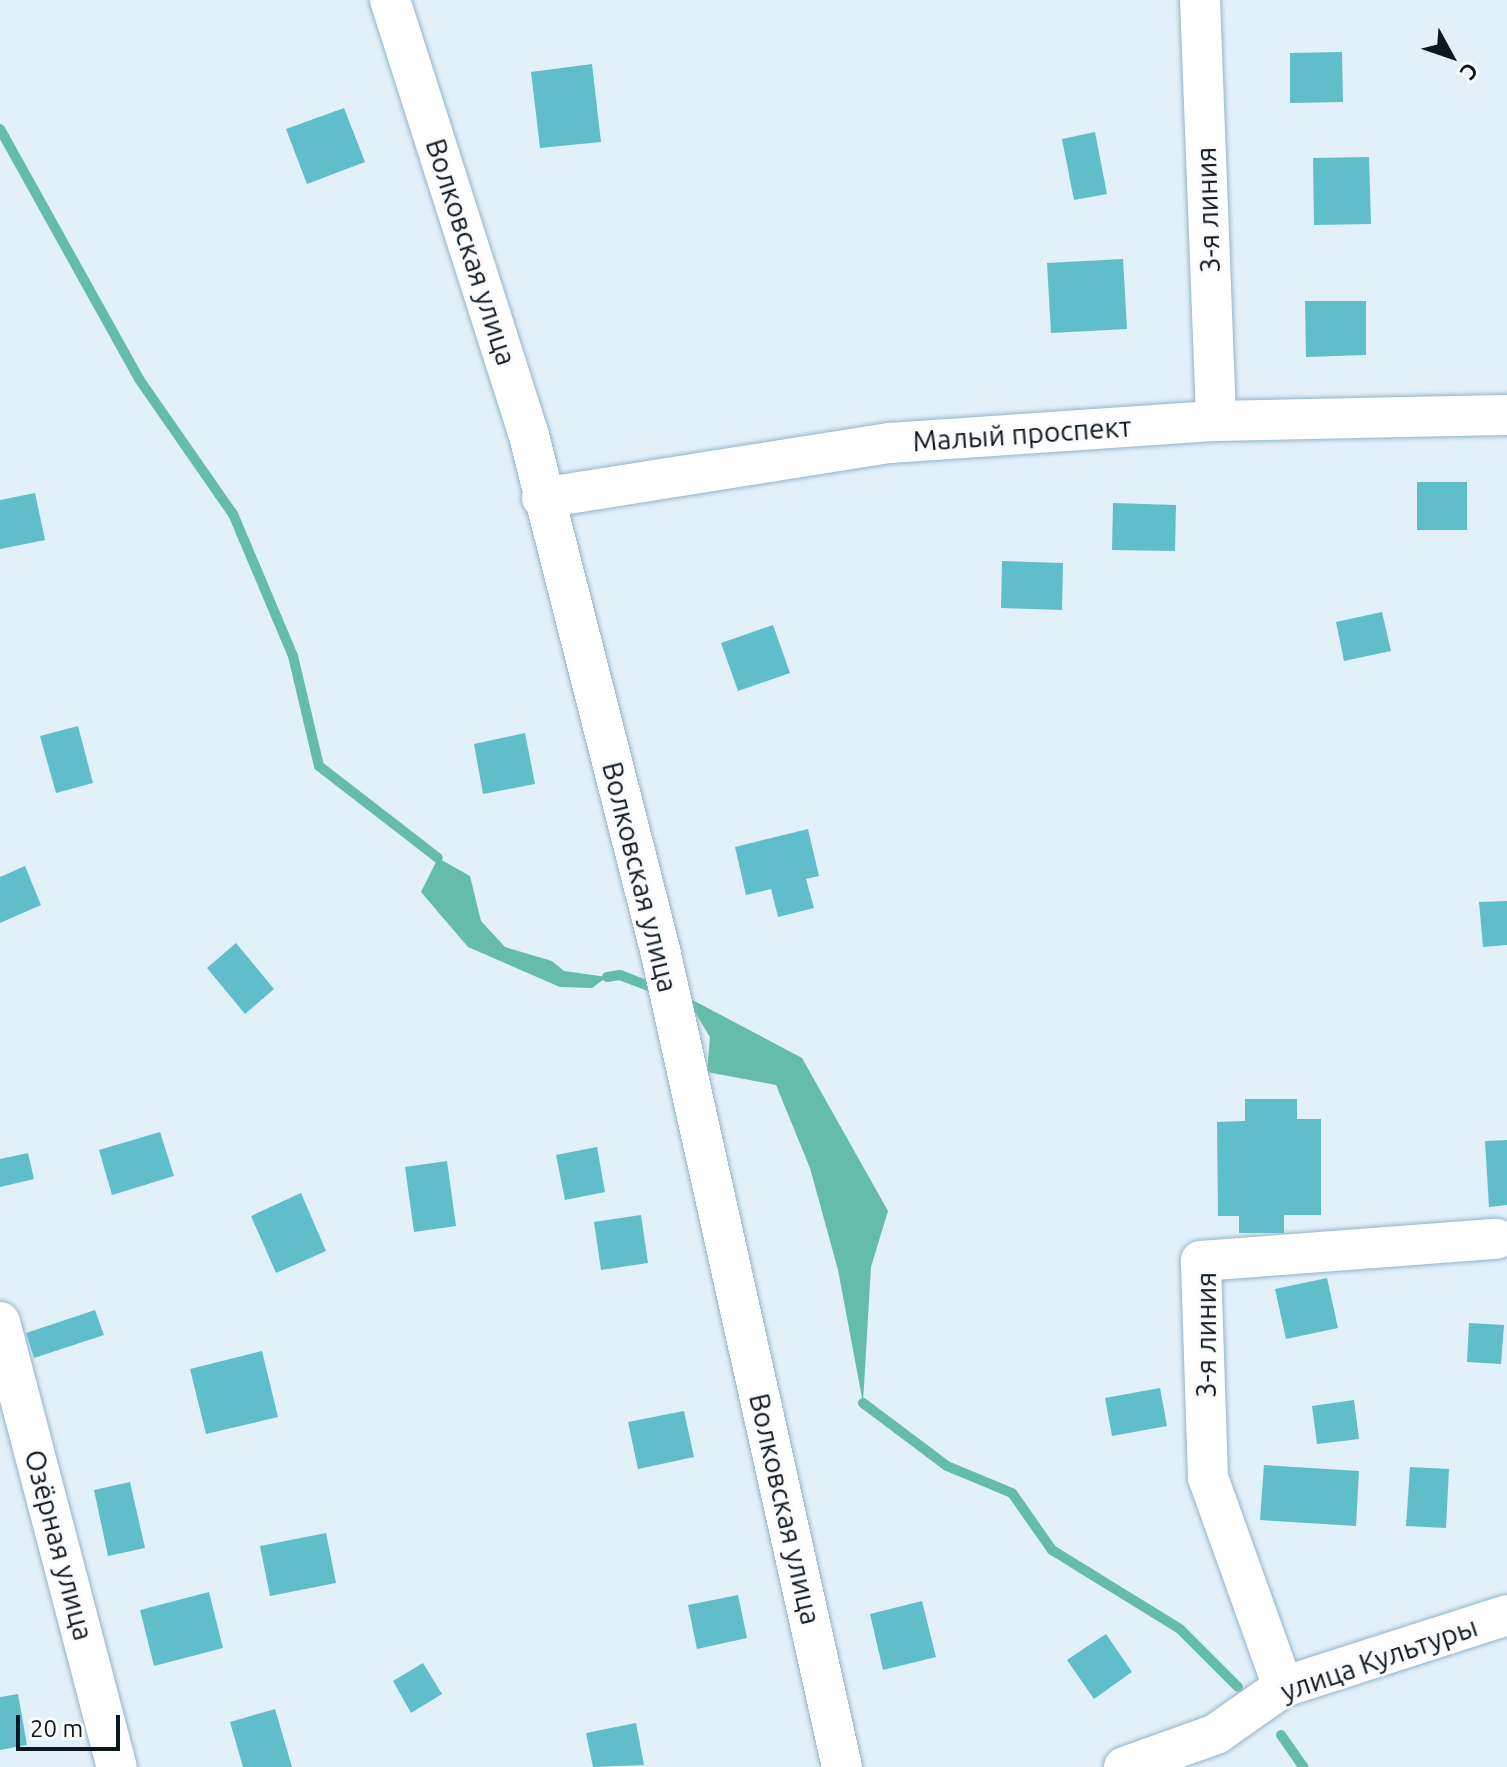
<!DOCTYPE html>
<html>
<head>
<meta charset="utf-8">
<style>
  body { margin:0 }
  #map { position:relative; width:1507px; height:1767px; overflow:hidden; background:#e2f0f9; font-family:Ubuntu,sans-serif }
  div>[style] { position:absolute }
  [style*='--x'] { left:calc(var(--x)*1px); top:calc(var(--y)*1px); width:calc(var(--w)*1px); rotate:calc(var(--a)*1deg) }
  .water>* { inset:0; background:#65bda9 }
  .stream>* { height:10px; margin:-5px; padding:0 5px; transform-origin:5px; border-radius:5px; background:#65bda9 }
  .building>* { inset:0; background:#60becb }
  .roads { filter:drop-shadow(0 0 2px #92b3ca) drop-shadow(0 0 2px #92b3ca) }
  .street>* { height:40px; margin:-20px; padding:0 20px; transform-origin:20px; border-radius:20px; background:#fff }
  span { translate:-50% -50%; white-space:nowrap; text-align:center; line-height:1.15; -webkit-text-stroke:6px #fbfbfb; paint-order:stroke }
  .street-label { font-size:28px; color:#0b1820 }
  .north { position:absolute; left:1411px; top:16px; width:80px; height:80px; -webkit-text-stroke:6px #fbfbfb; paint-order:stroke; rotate:130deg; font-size:22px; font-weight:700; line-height:32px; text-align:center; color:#0b1820 }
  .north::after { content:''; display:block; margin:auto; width:28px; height:36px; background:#0b1820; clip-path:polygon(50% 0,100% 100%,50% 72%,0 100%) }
  .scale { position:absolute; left:16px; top:1715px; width:104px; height:36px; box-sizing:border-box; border:4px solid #0b1820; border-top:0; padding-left:10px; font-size:24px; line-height:28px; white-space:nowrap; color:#0b1820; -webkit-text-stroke:6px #fbfbfb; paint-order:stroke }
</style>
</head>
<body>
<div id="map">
  <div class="water">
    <i style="clip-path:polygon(438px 858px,470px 876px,481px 921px,505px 947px,552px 961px,564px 971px,607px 977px,592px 988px,560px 987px,468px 947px,421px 892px)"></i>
    <i style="clip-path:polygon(685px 996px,802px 1058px,888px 1211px,871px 1267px,863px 1403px,838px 1270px,810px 1168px,776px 1085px,707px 1072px,710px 1037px)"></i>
  </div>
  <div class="stream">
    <i style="--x:0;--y:129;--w:286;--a:60.9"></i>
    <i style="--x:139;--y:379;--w:165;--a:55.2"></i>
    <i style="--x:233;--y:514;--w:154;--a:67.1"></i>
    <i style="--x:293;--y:656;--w:113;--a:76.7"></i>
    <i style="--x:319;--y:766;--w:150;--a:37.7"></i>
    <i style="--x:607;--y:977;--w:13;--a:-9"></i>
    <i style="--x:620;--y:975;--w:33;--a:21"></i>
    <i style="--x:863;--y:1403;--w:105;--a:36.9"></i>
    <i style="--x:947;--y:1466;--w:70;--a:22.6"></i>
    <i style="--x:1012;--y:1493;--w:70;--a:54.9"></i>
    <i style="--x:1052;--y:1550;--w:150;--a:31.7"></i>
    <i style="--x:1180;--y:1629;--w:82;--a:45"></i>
    <i style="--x:1281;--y:1735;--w:39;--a:55"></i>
  </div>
  <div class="building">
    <i style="clip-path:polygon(1342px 52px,1343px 102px,1290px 103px,1290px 53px)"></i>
    <i style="clip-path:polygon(592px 64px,601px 142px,540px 148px,531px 72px)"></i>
    <i style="clip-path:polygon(344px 108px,365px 162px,307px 184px,286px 129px)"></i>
    <i style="clip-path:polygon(1095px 132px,1107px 194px,1074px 200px,1062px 139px)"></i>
    <i style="clip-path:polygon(1369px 157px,1371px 224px,1314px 225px,1313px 158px)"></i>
    <i style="clip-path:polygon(1123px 259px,1127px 329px,1051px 333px,1047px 263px)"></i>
    <i style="clip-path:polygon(1305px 301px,1366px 301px,1366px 355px,1306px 357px)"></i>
    <i style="clip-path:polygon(1417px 482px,1467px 482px,1467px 530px,1417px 530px)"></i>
    <i style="clip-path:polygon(35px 493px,45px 540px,0 549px,0 500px)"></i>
    <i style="clip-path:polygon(1113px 503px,1176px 505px,1175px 551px,1112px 550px)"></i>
    <i style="clip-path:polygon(1002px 561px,1063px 563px,1062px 610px,1001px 608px)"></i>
    <i style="clip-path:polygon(1382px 612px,1391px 651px,1344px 661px,1336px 622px)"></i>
    <i style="clip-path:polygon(773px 625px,790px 673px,738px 691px,721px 643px)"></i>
    <i style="clip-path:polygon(78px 726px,93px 783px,56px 793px,40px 736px)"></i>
    <i style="clip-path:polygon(525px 733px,535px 784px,483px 794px,474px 744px)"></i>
    <i style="clip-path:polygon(808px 829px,819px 876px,806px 879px,814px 908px,778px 917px,771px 889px,746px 895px,735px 847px)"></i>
    <i style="clip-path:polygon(25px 866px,41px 905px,0 923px,0 877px)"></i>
    <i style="clip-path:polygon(1507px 901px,1507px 945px,1483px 947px,1479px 902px)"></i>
    <i style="clip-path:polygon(236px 943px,274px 989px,245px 1014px,207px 968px)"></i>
    <i style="clip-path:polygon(1245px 1099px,1297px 1099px,1297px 1119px,1321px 1119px,1321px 1215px,1284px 1215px,1284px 1233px,1239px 1233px,1239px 1216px,1218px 1216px,1217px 1122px,1245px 1121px)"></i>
    <i style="clip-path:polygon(160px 1132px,174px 1176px,112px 1195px,99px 1150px)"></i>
    <i style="clip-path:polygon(1507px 1140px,1507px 1205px,1489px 1207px,1485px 1141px)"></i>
    <i style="clip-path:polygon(597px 1147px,605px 1192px,565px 1200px,556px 1155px)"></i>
    <i style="clip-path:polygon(28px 1153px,34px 1179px,0 1187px,0 1159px)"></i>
    <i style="clip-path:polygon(447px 1161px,456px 1226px,414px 1232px,405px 1167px)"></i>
    <i style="clip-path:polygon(301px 1193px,326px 1251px,276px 1273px,251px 1216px)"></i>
    <i style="clip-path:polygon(641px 1215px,648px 1263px,601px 1270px,594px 1222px)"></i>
    <i style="clip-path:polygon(1327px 1278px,1338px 1328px,1286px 1339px,1275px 1289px)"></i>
    <i style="clip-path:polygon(95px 1310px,104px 1335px,34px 1358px,26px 1333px)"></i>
    <i style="clip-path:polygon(1469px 1323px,1504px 1325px,1501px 1364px,1467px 1362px)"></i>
    <i style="clip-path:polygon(262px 1351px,278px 1417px,206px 1434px,190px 1369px)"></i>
    <i style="clip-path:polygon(1160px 1388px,1167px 1426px,1112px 1436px,1105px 1398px)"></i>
    <i style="clip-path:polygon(1354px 1400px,1359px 1439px,1317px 1444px,1312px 1406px)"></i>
    <i style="clip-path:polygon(684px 1411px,694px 1457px,638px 1469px,628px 1422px)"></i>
    <i style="clip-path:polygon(1264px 1465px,1359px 1471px,1356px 1526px,1260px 1520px)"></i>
    <i style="clip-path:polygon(1410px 1467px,1449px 1469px,1446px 1528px,1406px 1526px)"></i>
    <i style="clip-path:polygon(130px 1482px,145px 1548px,108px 1556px,94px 1490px)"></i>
    <i style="clip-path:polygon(326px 1533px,336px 1583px,270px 1596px,260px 1546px)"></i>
    <i style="clip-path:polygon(209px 1592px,223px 1648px,154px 1666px,140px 1610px)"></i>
    <i style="clip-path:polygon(738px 1595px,747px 1638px,697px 1649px,688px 1605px)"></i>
    <i style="clip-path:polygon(922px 1601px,936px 1657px,883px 1670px,870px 1614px)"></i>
    <i style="clip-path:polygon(1106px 1634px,1132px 1672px,1094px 1699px,1067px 1660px)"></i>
    <i style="clip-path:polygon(423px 1663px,442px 1694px,411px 1713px,393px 1681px)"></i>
    <i style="clip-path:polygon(18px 1694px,27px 1745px,0 1750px,0 1697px)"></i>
    <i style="clip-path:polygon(275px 1709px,292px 1767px,243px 1767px,230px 1722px)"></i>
    <i style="clip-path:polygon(636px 1723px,644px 1765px,593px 1767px,586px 1733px)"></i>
  </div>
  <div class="roads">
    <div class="street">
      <i style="--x:390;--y:0;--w:454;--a:72.3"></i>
      <i style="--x:528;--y:432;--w:535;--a:75.7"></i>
      <i style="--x:660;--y:950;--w:837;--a:77.44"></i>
      <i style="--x:1200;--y:0;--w:421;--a:87.8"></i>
      <i style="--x:542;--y:498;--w:352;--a:-9"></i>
      <i style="--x:890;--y:443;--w:327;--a:-3.9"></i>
      <i style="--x:1216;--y:421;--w:291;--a:-1.2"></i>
      <i style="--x:0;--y:1322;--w:460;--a:75.3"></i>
      <i style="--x:1283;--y:1687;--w:223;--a:-109.7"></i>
      <i style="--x:1208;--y:1477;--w:216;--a:-91.9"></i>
      <i style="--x:1201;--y:1261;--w:296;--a:-4.3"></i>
      <i style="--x:1124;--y:1767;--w:98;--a:-19.7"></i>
      <i style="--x:1216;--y:1734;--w:82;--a:-35"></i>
      <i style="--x:1283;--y:1687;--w:235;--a:-17.8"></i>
    </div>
  </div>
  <div class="street-label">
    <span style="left:1208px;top:210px;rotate:-92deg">3-я линия</span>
    <span style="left:471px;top:252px;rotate:72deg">Волковская улица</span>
    <span style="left:1022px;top:434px;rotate:-4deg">Малый проспект</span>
    <span style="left:640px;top:877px;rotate:76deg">Волковская улица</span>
    <span style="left:1206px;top:1335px;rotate:-90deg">3-я линия</span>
    <span style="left:785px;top:1509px;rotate:77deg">Волковская улица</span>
    <span style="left:59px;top:1545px;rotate:75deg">Озёрная улица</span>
    <span style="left:1379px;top:1659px;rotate:-19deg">улица Культуры</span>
  </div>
  <div class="north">С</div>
  <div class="scale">20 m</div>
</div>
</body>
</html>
